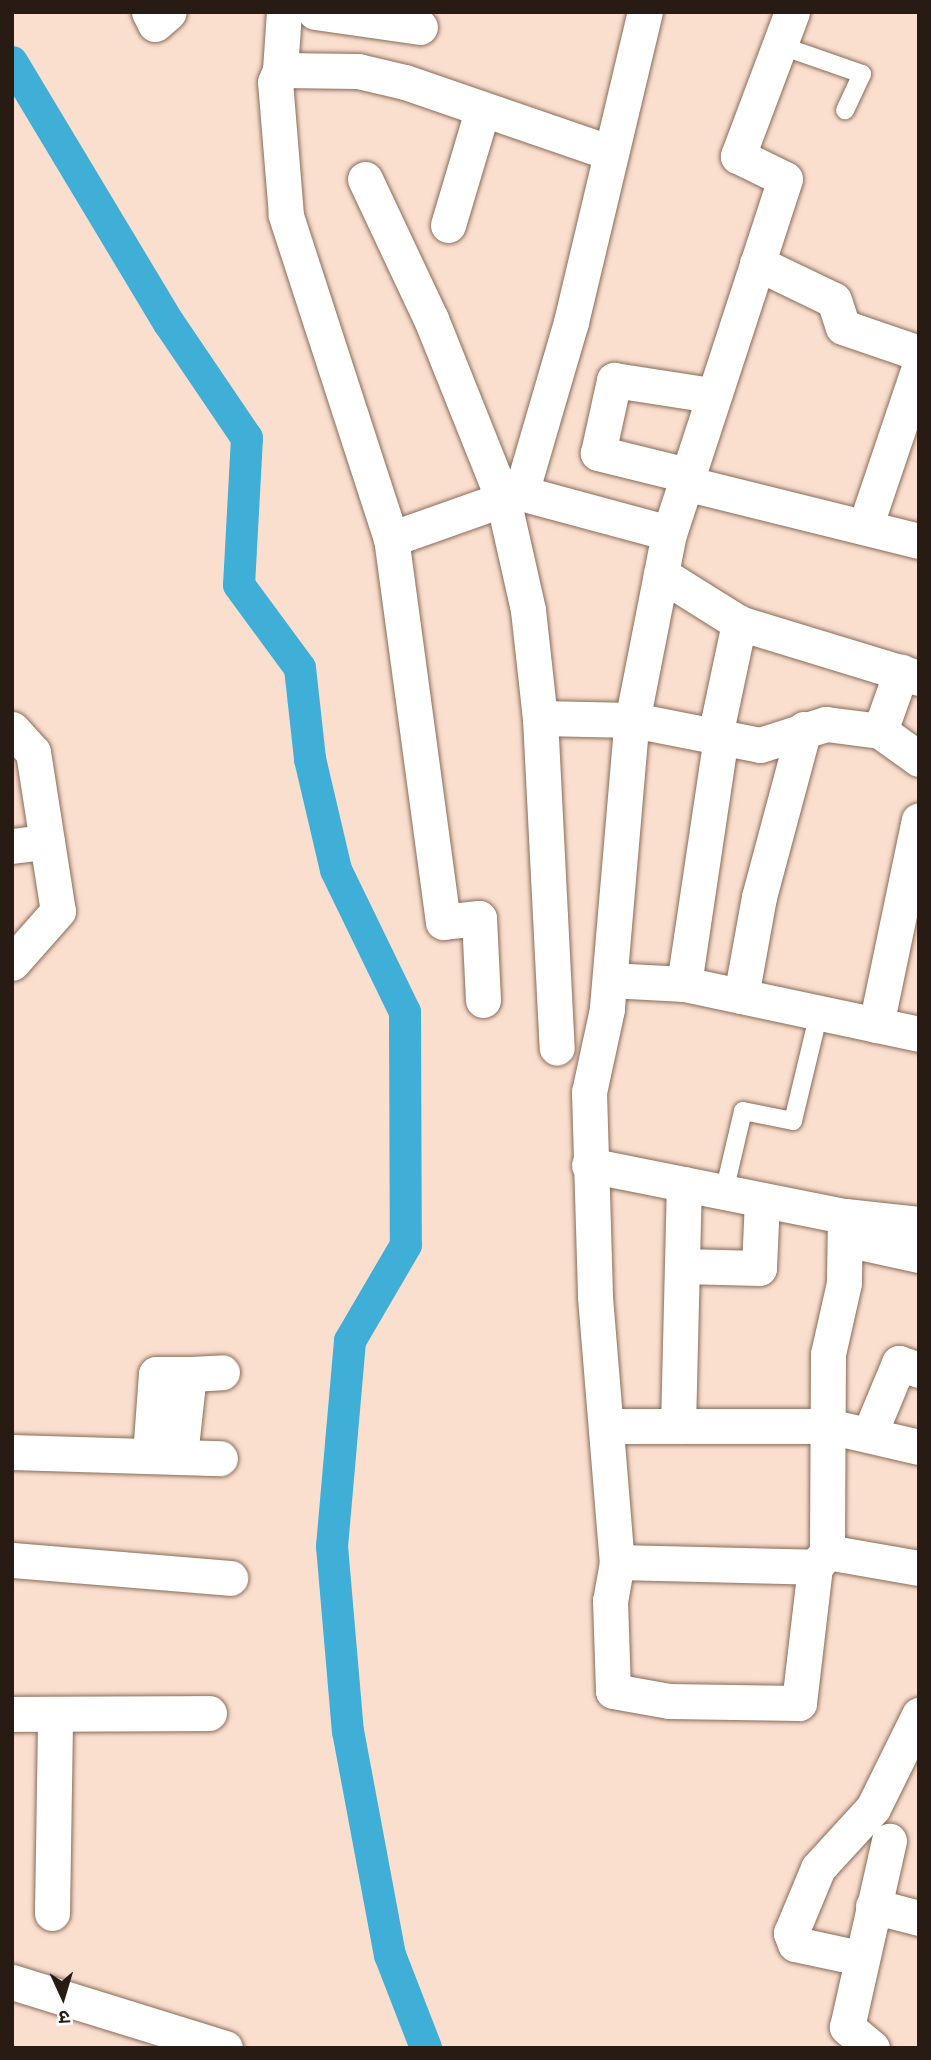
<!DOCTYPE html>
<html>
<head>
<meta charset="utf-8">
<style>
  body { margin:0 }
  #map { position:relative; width:931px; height:2060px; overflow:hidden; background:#fadece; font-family:"Source Serif 4","Noto Sans Devanagari",serif }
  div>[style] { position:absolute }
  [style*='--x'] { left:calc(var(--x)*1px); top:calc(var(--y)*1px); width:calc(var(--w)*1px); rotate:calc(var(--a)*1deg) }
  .canal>* { height:32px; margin:-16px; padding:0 16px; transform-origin:16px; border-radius:16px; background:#3fafd8 }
  .roads { filter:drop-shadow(0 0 2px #896b58) drop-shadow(0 0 2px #896b58) }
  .lane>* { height:18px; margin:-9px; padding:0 9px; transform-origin:9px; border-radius:9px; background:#fff }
  .street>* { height:35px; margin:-17.5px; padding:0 17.5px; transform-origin:17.5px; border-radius:17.5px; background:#fff }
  span { translate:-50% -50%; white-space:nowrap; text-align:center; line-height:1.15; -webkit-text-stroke:6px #fff; paint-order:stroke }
  .frame { position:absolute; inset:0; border:14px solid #271b14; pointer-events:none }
  .north { position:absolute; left:28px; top:1962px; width:70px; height:70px; -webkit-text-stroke:5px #fff; paint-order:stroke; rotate:176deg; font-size:19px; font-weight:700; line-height:28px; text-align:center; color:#271b14 }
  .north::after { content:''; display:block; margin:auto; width:24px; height:32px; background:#271b14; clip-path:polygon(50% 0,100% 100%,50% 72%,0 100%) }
</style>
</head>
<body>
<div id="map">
  <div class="canal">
    <i style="--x:12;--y:62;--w:305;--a:59"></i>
    <i style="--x:169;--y:323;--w:139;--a:55.9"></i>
    <i style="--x:247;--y:438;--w:147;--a:93.1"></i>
    <i style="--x:239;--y:585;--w:103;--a:53.7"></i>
    <i style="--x:300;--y:668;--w:92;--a:83.7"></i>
    <i style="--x:310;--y:759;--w:114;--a:76.8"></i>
    <i style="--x:336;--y:870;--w:158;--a:64.1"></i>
    <i style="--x:405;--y:1012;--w:233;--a:89.8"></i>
    <i style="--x:406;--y:1245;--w:111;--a:120.3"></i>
    <i style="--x:350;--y:1341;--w:206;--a:95"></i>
    <i style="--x:332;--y:1546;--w:186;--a:85.1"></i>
    <i style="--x:348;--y:1731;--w:228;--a:79.4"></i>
    <i style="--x:390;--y:1955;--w:100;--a:68.8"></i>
  </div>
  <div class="roads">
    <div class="lane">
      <i style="--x:779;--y:45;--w:88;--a:19.3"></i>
      <i style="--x:862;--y:74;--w:40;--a:115"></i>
      <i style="--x:724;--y:1192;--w:83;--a:-76.8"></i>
      <i style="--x:743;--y:1111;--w:51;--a:11.3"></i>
      <i style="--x:793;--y:1121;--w:111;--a:-76.5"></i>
    </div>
    <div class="street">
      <i style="--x:149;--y:12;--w:13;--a:63"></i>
      <i style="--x:155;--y:24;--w:18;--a:-41"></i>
      <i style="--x:315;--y:12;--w:106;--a:8.1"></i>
      <i style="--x:792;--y:12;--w:154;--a:110.6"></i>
      <i style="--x:738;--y:156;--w:52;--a:26.1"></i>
      <i style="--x:785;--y:179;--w:373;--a:108.1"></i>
      <i style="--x:669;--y:533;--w:198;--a:101.1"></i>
      <i style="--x:631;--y:727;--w:283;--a:94.9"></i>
      <i style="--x:607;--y:1009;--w:85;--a:102.2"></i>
      <i style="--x:589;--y:1092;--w:205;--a:88.3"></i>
      <i style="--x:595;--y:1297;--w:266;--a:85.3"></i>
      <i style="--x:617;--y:1562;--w:39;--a:100"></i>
      <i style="--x:610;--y:1600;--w:91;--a:88.1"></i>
      <i style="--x:613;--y:1691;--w:57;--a:10.1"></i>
      <i style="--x:669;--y:1701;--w:130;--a:0.9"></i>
      <i style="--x:799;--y:1703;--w:137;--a:-83.3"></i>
      <i style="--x:280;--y:70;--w:58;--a:-86.1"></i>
      <i style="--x:365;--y:179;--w:155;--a:64.8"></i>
      <i style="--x:431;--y:319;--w:194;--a:68.2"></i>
      <i style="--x:503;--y:499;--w:114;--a:77.3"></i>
      <i style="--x:528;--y:610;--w:109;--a:83.7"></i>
      <i style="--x:540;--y:718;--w:330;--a:87.1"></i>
      <i style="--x:448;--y:225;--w:119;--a:-73.4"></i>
      <i style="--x:757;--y:263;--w:85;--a:25.7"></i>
      <i style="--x:834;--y:300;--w:28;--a:72"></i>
      <i style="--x:843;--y:327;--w:80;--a:18.9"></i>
      <i style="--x:687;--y:475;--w:92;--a:-166.1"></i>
      <i style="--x:598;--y:453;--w:75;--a:-77.6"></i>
      <i style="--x:614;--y:380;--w:98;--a:8.8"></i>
      <i style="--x:685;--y:483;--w:241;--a:13.9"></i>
      <i style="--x:521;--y:493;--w:153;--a:15.1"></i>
      <i style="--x:866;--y:524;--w:166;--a:-71.3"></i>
      <i style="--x:391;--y:539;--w:341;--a:-108"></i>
      <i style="--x:286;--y:215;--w:133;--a:-94.7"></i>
      <i style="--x:275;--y:82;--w:13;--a:-67"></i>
      <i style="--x:280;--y:70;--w:78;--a:0.7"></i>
      <i style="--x:358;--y:71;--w:48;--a:13.2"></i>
      <i style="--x:405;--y:82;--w:215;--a:19"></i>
      <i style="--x:661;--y:574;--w:92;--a:32.1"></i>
      <i style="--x:739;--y:623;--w:188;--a:17"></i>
      <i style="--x:540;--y:718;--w:93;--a:1.2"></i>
      <i style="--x:633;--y:720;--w:129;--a:11.1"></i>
      <i style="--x:760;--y:745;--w:69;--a:-17.7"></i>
      <i style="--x:826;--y:724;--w:54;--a:7.4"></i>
      <i style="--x:880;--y:731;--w:48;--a:35.7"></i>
      <i style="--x:12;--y:729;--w:31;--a:48"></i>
      <i style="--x:33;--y:752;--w:161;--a:81.1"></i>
      <i style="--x:58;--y:911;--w:69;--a:131.5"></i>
      <i style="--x:880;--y:731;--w:63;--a:-70.4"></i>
      <i style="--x:715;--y:736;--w:116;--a:-78"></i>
      <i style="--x:12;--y:846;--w:35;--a:-7"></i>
      <i style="--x:610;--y:980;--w:74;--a:3.1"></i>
      <i style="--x:684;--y:984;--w:240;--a:12"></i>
      <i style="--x:684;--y:984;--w:250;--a:-81.5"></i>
      <i style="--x:741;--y:996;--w:101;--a:-79.7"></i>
      <i style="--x:759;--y:897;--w:174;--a:-75"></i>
      <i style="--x:483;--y:1000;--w:82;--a:-92.8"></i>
      <i style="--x:479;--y:918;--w:36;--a:174"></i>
      <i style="--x:443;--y:922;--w:387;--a:-97.7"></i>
      <i style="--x:391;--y:539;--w:138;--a:-19.5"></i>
      <i style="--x:521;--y:493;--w:178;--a:-73.7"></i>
      <i style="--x:571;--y:322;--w:319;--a:-76.6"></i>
      <i style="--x:876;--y:1025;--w:209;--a:-78.2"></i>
      <i style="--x:589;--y:1165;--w:261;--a:11.3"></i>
      <i style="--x:845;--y:1216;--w:67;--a:90.9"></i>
      <i style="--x:844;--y:1283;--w:73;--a:102.7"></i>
      <i style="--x:828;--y:1354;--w:198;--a:90.3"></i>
      <i style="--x:827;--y:1552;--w:93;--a:9.9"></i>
      <i style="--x:845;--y:1216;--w:74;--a:6.2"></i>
      <i style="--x:845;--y:1239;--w:76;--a:12.2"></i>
      <i style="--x:682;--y:1266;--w:77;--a:1.5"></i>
      <i style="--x:759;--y:1268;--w:68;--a:-87.5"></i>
      <i style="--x:189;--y:1374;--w:33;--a:-3"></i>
      <i style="--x:606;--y:1426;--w:222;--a:0"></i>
      <i style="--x:828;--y:1426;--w:93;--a:13"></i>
      <i style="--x:678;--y:1426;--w:242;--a:-88.6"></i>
      <i style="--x:869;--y:1435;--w:78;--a:-67.4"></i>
      <i style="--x:899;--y:1363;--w:21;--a:19"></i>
      <i style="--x:12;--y:1452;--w:208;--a:1.7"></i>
      <i style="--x:150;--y:1455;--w:81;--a:-85.8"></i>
      <i style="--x:156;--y:1374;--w:33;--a:0"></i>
      <i style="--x:189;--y:1374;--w:81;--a:96.3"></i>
      <i style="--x:12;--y:1560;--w:219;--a:4.7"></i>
      <i style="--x:617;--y:1562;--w:198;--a:1.4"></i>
      <i style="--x:815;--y:1567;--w:19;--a:-51"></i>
      <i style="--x:12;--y:1714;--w:197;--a:-0.3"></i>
      <i style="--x:873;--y:1906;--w:48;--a:14.6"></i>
      <i style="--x:52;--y:1913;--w:197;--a:-89.1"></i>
      <i style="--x:860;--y:1958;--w:66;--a:-167.8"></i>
      <i style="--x:795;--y:1944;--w:12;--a:-110"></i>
      <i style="--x:791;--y:1933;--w:70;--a:-67.4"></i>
      <i style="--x:818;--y:1868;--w:81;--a:-47.5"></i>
      <i style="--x:873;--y:1808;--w:104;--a:-63.7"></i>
      <i style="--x:12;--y:1982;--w:223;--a:17.2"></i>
      <i style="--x:872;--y:2048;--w:33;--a:-140"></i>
      <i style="--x:847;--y:2027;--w:191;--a:-77.3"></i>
    </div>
  </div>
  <div class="frame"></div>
  <div class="north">उ</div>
</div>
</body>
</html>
